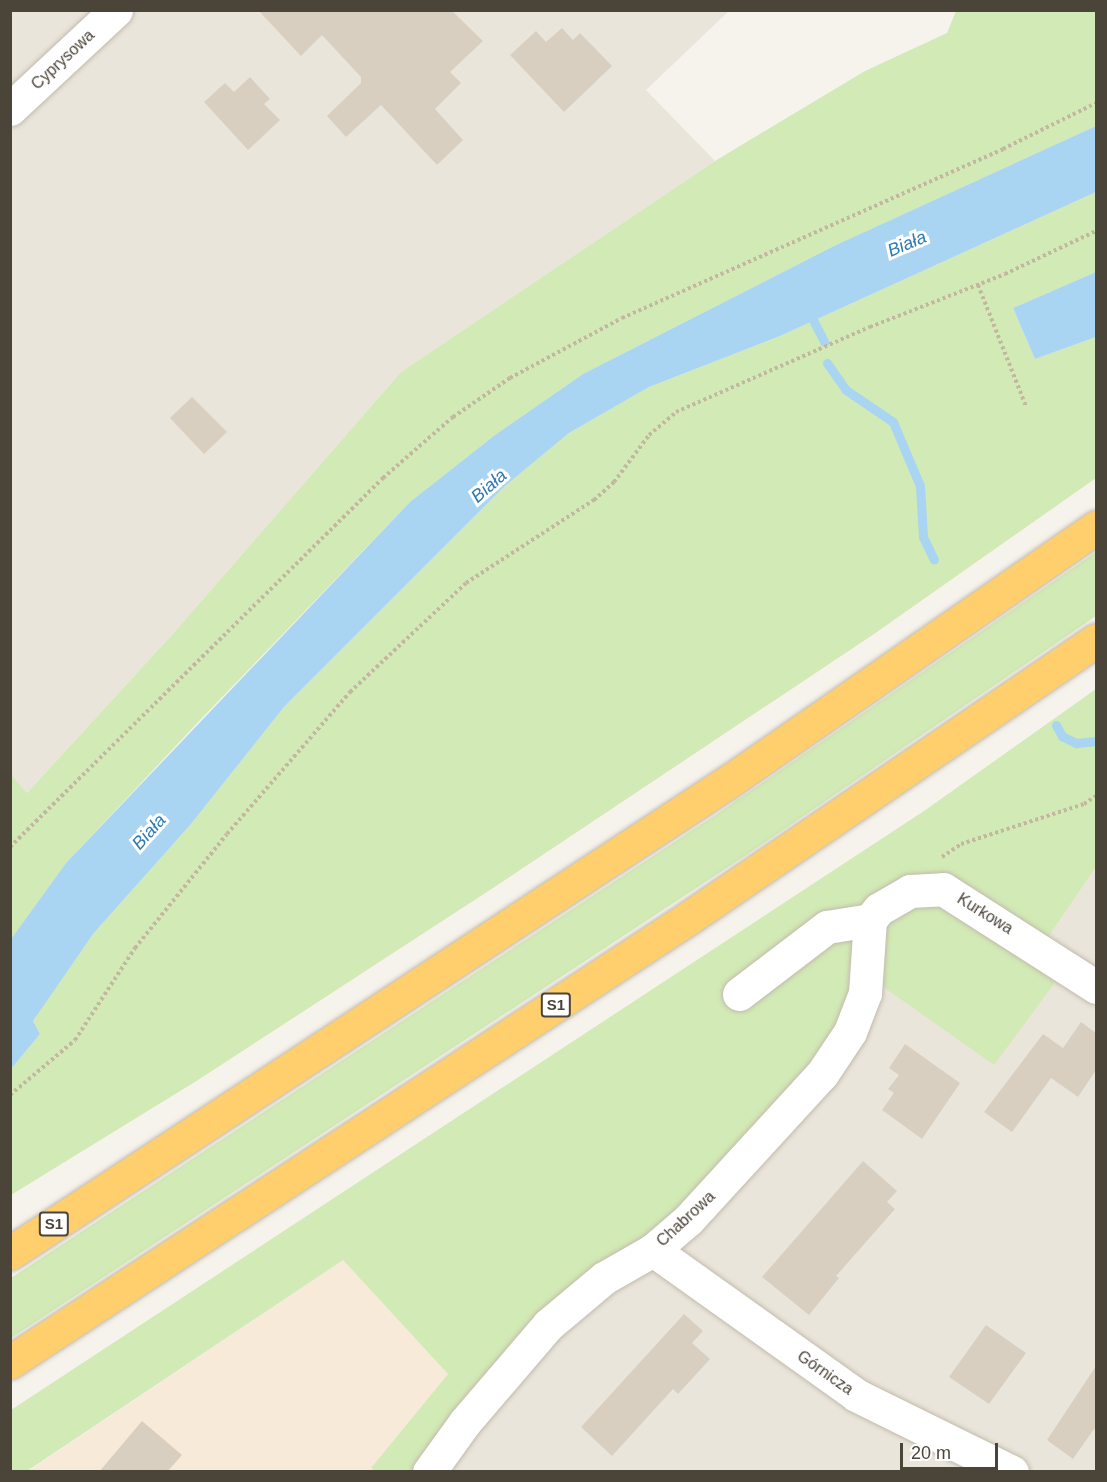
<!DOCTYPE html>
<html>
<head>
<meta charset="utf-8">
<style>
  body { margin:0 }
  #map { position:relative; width:1107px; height:1482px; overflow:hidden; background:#f6f3ec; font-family:Arial,sans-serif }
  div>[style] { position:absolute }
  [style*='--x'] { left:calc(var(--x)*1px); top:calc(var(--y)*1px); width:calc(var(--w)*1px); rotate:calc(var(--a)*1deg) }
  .residential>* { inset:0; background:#eae5da }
  .commercial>* { inset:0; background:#f7ead8 }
  .green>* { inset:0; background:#d2eab5 }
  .water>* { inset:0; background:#a9d4f2 }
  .stream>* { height:9px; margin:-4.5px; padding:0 4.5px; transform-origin:4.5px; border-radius:4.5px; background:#a9d4f2 }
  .building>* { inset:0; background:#d8cfc1 }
  .path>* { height:4px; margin-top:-2px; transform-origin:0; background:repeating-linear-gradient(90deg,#c4b79f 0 3px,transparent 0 6px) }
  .roads { filter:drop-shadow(0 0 2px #c2bbae) drop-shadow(0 0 2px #c2bbae) }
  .minor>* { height:33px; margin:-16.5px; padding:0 16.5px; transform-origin:16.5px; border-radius:16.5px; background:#fff }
  .highway>* { height:33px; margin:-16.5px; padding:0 16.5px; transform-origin:16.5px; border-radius:16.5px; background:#ffcf6e }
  span { translate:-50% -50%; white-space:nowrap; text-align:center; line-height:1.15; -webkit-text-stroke:6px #fff; paint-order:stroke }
  .shield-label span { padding:2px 4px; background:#fff; border:2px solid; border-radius:4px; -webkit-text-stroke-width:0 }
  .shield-label { font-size:15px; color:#4b4439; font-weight:700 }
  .street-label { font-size:16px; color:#4b4439 }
  .water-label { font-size:18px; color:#2e7ab2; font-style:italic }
  .frame { position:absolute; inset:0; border:12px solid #4b4439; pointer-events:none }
  .scale { position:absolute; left:900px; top:1443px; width:98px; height:27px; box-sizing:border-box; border:3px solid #4b4439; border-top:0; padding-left:8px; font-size:18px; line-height:21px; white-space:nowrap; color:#4b4439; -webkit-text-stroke:4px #fff; paint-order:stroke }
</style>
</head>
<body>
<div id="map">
  <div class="residential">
    <i style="clip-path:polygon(11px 11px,103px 11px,11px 97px)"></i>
    <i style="clip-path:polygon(132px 11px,729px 11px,646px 90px,715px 161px,401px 372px,171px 636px,27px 793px,10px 775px,10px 123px)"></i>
    <i style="clip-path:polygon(1096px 867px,1096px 977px,1045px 942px)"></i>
    <i style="clip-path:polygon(1062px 973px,1096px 996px,1096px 1471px,1029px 1471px,894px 1410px,680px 1259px,677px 1241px,875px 981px)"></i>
    <i style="clip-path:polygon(655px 1266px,986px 1472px,438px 1472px,554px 1329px)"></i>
  </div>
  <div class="commercial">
    <i style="clip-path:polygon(343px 1260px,448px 1374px,371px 1468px,375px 1471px,27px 1472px)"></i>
  </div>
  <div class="green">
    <i style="clip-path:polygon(956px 11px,1096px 11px,1096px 126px,836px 245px,583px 374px,495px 435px,410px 502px,201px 719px,66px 863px,11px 939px,11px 775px,27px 793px,171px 636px,401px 372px,715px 161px,865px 71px,947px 33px)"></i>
    <i style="clip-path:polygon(1096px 192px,1096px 272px,1013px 308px,1035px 359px,1096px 337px,1096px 478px,874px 634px,493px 888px,198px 1080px,11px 1195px,11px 1069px,40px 1034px,33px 1021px,55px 987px,93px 934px,191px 824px,284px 707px,505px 486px,569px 433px,649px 387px,780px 336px)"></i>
    <i style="clip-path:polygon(1096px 552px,1096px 616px,745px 856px,11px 1338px,11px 1278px,717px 814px)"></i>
    <i style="clip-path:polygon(1096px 689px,1096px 867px,1045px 942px,965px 886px,853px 931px,854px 994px,818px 1066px,415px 1471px,375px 1471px,371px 1468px,448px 1374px,343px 1260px,27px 1471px,11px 1472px,11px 1410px,924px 811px)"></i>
    <i style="clip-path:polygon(931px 899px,1062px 973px,994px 1065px,875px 981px,888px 916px)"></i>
  </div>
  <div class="water">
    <i style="clip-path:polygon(1096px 126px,1096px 192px,780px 336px,649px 387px,569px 433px,505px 486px,284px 707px,191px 824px,93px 934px,33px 1021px,40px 1034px,11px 1069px,11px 939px,66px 863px,410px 502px,495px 435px,583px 374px,836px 245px)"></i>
    <i style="clip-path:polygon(1096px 272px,1096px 337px,1035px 359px,1013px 308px)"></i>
  </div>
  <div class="stream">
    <i style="--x:808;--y:310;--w:36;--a:63"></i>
    <i style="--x:827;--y:363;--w:33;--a:55"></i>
    <i style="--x:846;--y:390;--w:57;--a:34.2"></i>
    <i style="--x:893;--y:422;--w:69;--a:67.1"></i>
    <i style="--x:920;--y:486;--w:51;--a:86.6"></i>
    <i style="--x:923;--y:537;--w:25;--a:64"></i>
    <i style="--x:1056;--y:725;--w:13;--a:61"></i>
    <i style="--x:1062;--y:736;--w:16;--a:27"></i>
    <i style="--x:1076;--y:743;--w:20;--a:-6"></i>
  </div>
  <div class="building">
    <i style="clip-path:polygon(258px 10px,451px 10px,483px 41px,450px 72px,461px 83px,435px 109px,463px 140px,437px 165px,381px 105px,346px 137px,327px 116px,361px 83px,361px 77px,322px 35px,301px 56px)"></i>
    <i style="clip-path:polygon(562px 28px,573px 40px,580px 33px,612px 66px,564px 112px,510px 55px,536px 31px,546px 42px)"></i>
    <i style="clip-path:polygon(250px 77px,270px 99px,264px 104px,280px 120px,248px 150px,204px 102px,225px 83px,234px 92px)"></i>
    <i style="clip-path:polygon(192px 397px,227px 432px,204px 454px,170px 418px)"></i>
    <i style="clip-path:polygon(1081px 1022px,1096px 1033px,1096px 1070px,1078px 1097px,1051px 1078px,1012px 1132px,984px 1112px,1043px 1034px,1063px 1048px)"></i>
    <i style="clip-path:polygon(905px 1044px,960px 1083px,922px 1139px,882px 1110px,894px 1093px,888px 1089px,899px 1075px,889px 1068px)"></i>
    <i style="clip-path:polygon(863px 1161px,897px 1191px,887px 1202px,895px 1209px,836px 1276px,839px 1278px,809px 1315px,762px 1277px)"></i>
    <i style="clip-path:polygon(684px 1314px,703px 1331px,692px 1343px,710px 1359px,678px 1394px,673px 1389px,612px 1456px,581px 1427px)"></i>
    <i style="clip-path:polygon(986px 1325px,1026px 1353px,989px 1404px,949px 1377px)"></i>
    <i style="clip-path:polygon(1096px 1366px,1096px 1430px,1094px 1429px,1073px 1459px,1047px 1440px)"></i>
    <i style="clip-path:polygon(142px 1421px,182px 1455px,167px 1472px,99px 1472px)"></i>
  </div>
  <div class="path">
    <i style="--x:978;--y:285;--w:130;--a:68.4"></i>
    <i style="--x:10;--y:847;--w:525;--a:-44.69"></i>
    <i style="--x:383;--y:478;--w:93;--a:-41.1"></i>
    <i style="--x:453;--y:417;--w:69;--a:-34.4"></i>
    <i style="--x:510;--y:378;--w:127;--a:-28.2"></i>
    <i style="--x:622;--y:318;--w:417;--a:-23.9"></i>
    <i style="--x:1003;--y:149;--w:104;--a:-26.3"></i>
    <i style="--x:942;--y:857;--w:23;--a:-34"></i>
    <i style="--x:961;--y:844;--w:129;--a:-18"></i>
    <i style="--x:1084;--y:804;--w:14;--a:-34"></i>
    <i style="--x:10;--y:1095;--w:85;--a:-40.2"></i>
    <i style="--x:75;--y:1040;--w:110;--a:-56.9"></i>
    <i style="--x:135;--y:948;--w:146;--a:-51.1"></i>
    <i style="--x:227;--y:834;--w:188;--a:-49.1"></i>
    <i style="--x:350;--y:692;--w:159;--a:-43.2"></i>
    <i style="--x:466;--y:583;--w:153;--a:-33"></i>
    <i style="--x:594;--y:500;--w:27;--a:-42"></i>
    <i style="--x:614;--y:482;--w:59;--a:-53.3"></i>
    <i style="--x:649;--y:435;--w:35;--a:-40"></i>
    <i style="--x:676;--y:412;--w:212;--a:-23.7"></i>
    <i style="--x:870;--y:327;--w:145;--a:-21.4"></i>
    <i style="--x:1005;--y:274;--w:101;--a:-25.3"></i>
  </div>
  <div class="roads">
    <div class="minor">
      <i style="--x:10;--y:109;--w:145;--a:-43"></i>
      <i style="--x:870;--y:920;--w:14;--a:-51"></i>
      <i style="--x:879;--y:909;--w:36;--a:-30"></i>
      <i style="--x:910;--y:891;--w:33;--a:-3"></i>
      <i style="--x:943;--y:889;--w:182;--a:32.6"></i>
      <i style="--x:739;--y:994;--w:111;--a:-37.3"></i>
      <i style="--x:827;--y:927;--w:44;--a:-9.2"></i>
      <i style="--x:653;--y:1250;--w:249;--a:35.5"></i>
      <i style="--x:856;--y:1395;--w:174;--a:26.3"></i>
      <i style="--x:429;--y:1472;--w:62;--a:-54.2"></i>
      <i style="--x:465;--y:1422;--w:128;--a:-49.4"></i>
      <i style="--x:548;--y:1325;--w:73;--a:-40"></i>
      <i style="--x:604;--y:1278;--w:56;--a:-29.7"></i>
      <i style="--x:653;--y:1250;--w:46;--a:-40.6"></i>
      <i style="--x:688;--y:1220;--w:198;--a:-47.5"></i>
      <i style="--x:822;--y:1074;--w:50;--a:-56.3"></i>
      <i style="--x:850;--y:1032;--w:42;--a:-69"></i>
      <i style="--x:865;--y:993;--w:73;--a:-86.1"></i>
    </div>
    <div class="highway">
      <i style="--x:10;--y:1253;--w:862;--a:-33.27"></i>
      <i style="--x:731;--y:780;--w:444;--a:-34.7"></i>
      <i style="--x:10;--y:1362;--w:813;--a:-33.2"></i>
      <i style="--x:690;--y:917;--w:491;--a:-34.3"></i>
    </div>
  </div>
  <div class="shield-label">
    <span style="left:556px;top:1005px">S1</span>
    <span style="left:54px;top:1224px">S1</span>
  </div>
  <div class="street-label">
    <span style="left:63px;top:60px;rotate:-43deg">Cyprysowa</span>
    <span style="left:985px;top:914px;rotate:32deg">Kurkowa</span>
    <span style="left:686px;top:1219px;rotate:-43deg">Chabrowa</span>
    <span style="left:825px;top:1373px;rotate:35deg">Górnicza</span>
  </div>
  <div class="water-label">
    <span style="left:907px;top:244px;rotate:-23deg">Biała</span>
    <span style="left:489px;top:486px;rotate:-41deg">Biała</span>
    <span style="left:149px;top:832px;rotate:-48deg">Biała</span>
  </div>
  <div class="frame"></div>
  <div class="scale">20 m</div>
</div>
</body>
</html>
